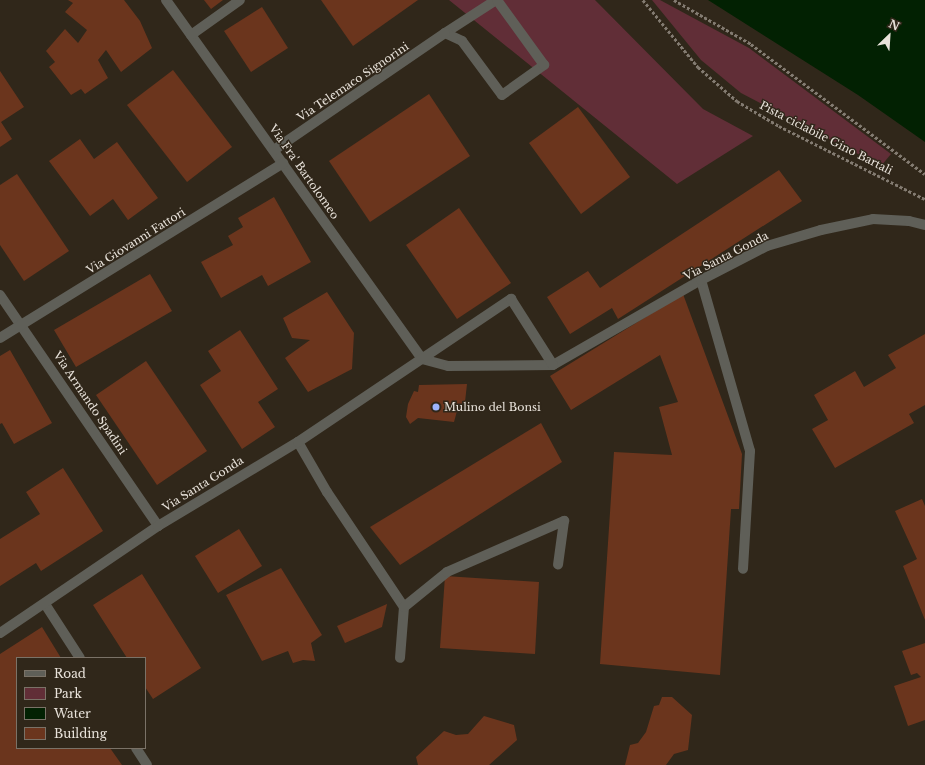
<!DOCTYPE html>
<html>
<head>
<meta charset="utf-8">
<style>
  body { margin:0 }
  #map { position:relative; width:925px; height:765px; overflow:hidden; background:#30271a; font-family:"Libre Baskerville",serif }
  div>[style] { position:absolute }
  [style*='--x'] { left:calc(var(--x)*1px); top:calc(var(--y)*1px); width:calc(var(--w)*1px); rotate:calc(var(--a)*1deg) }
  .green>* { inset:0; background:#612e37 }
  .water>* { inset:0; background:#022102 }
  .building>* { inset:0; background:#6b351d }
  .path>* { height:2.5px; margin-top:-1.25px; transform-origin:0; background:repeating-linear-gradient(90deg,#837b71 0 3px,transparent 0 5px) }
  .minor>* { height:10px; margin:-5px; padding:0 5px; transform-origin:5px; border-radius:5px; background:#5f5f58 }
  .dots>* { width:11px; height:11px; translate:-50% -50%; box-sizing:border-box; border:2px solid #30271a; border-radius:50% }
  span { translate:-50% -50%; white-space:nowrap; text-align:center; line-height:1.15; -webkit-text-stroke:3px #30271a; paint-order:stroke }
  .street-label { font-size:11px; color:#e9e3db }
  .poi-label { font-size:11px; color:#e9e3db }
  .left { translate:0 -50%; text-align:left }
  .legend { position:absolute; left:16px; top:657px; width:130px; height:92px; box-sizing:border-box; background:#30271a; border:1px solid #7a7267; margin:0; padding:5px 7px; list-style:none; font-size:12px; color:#e9e3db }
  .legend li { display:flex; align-items:center; gap:8px; height:20px }
  .legend b { width:20px; border:1px solid #7a7267 }
  .north { position:absolute; left:869px; top:16px; width:40px; height:40px; -webkit-text-stroke:3px #30271a; paint-order:stroke; rotate:25deg; font-size:11px; font-weight:700; line-height:16px; text-align:center; color:#e9e3db }
  .north::after { content:''; display:block; margin:auto; width:14px; height:18px; background:#e9e3db; clip-path:polygon(50% 0,100% 100%,50% 72%,0 100%) }
</style>
</head>
<body>
<div id="map">
  <div class="green">
    <i style="clip-path:polygon(449px 0,595px 0,703px 109px,753px 136px,677px 184px)"></i>
    <i style="clip-path:polygon(652px 0,660px 0,749px 48px,891px 154px,881px 166px,741px 93px,701px 60px)"></i>
  </div>
  <div class="water">
    <i style="clip-path:polygon(708px 0,925px 0,925px 142px,858px 95px)"></i>
  </div>
  <div class="building">
    <i style="clip-path:polygon(68px 0,124px 0,140px 21px,152px 48px,121px 72px,106px 50px,98px 60px,108px 78px,85px 94px,81px 89px,71px 95px,49px 67px,55px 62px,46px 51px,65px 29px,78px 43px,87px 30px,65px 12px,73px 3px)"></i>
    <i style="clip-path:polygon(204px 0,223px 0,211px 9px)"></i>
    <i style="clip-path:polygon(321px 0,418px 0,353px 46px)"></i>
    <i style="clip-path:polygon(262px 7px,288px 48px,251px 72px,224px 31px)"></i>
    <i style="clip-path:polygon(173px 70px,232px 147px,187px 182px,127px 105px)"></i>
    <i style="clip-path:polygon(0 71px,24px 107px,1px 122px,12px 139px,0 147px)"></i>
    <i style="clip-path:polygon(429px 94px,470px 156px,370px 222px,329px 161px)"></i>
    <i style="clip-path:polygon(578px 107px,630px 177px,581px 214px,529px 143px)"></i>
    <i style="clip-path:polygon(80px 139px,94px 159px,117px 142px,158px 198px,128px 220px,113px 199px,90px 216px,49px 161px)"></i>
    <i style="clip-path:polygon(779px 170px,802px 201px,618px 319px,612px 308px,570px 334px,547px 297px,588px 271px,600px 288px)"></i>
    <i style="clip-path:polygon(17px 174px,69px 251px,24px 281px,0 245px,0 185px)"></i>
    <i style="clip-path:polygon(274px 197px,311px 262px,268px 286px,262px 275px,221px 298px,201px 262px,233px 245px,228px 236px,243px 227px,238px 218px)"></i>
    <i style="clip-path:polygon(459px 208px,511px 283px,457px 319px,406px 245px)"></i>
    <i style="clip-path:polygon(150px 274px,172px 311px,76px 367px,54px 330px)"></i>
    <i style="clip-path:polygon(327px 292px,354px 333px,352px 369px,308px 392px,285px 358px,310px 340px,292px 338px,283px 318px)"></i>
    <i style="clip-path:polygon(683px 294px,742px 454px,739px 509px,731px 509px,720px 675px,600px 664px,614px 452px,672px 455px,659px 407px,678px 402px,660px 355px,571px 410px,550px 376px)"></i>
    <i style="clip-path:polygon(240px 330px,278px 389px,258px 402px,275px 427px,242px 449px,200px 385px,221px 371px,208px 351px)"></i>
    <i style="clip-path:polygon(925px 334px,925px 405px,909px 414px,914px 423px,835px 468px,812px 429px,828px 420px,814px 395px,855px 371px,864px 387px,896px 368px,888px 355px)"></i>
    <i style="clip-path:polygon(10px 350px,52px 423px,14px 444px,2px 423px,0 424px,0 356px)"></i>
    <i style="clip-path:polygon(146px 361px,207px 451px,157px 485px,96px 395px)"></i>
    <i style="clip-path:polygon(467px 384px,464px 411px,457px 411px,454px 422px,418px 418px,410px 424px,406px 417px,408px 404px,414px 391px,418px 392px,419px 385px)"></i>
    <i style="clip-path:polygon(541px 423px,562px 462px,400px 565px,370px 527px)"></i>
    <i style="clip-path:polygon(63px 468px,103px 531px,41px 571px,36px 563px,0 586px,0 539px,40px 514px,26px 492px)"></i>
    <i style="clip-path:polygon(922px 499px,925px 506px,925px 620px,903px 566px,917px 559px,895px 511px)"></i>
    <i style="clip-path:polygon(239px 529px,262px 566px,218px 593px,195px 556px)"></i>
    <i style="clip-path:polygon(281px 568px,322px 635px,311px 643px,315px 661px,303px 660px,293px 663px,288px 651px,262px 661px,226px 595px)"></i>
    <i style="clip-path:polygon(142px 574px,201px 668px,153px 699px,145px 687px,145px 658px,127px 658px,93px 605px)"></i>
    <i style="clip-path:polygon(445px 576px,539px 582px,535px 654px,440px 648px)"></i>
    <i style="clip-path:polygon(387px 604px,382px 627px,345px 643px,337px 626px)"></i>
    <i style="clip-path:polygon(42px 627px,61px 658px,17px 658px,17px 748px,110px 748px,122px 765px,0 765px,0 654px)"></i>
    <i style="clip-path:polygon(925px 643px,925px 720px,908px 726px,894px 686px,921px 677px,917px 673px,911px 675px,902px 651px)"></i>
    <i style="clip-path:polygon(662px 697px,672px 697px,692px 715px,688px 750px,674px 754px,666px 765px,625px 765px,630px 745px,638px 743px,646px 732px,654px 706px,659px 705px)"></i>
    <i style="clip-path:polygon(484px 716px,514px 725px,517px 740px,489px 765px,418px 765px,416px 757px,444px 731px,456px 735px,468px 734px)"></i>
  </div>
  <div class="path">
    <i style="--x:643;--y:0;--w:87;--a:50.6"></i>
    <i style="--x:698;--y:67;--w:52;--a:41.1"></i>
    <i style="--x:737;--y:101;--w:49;--a:30.8"></i>
    <i style="--x:779;--y:126;--w:163;--a:26.6"></i>
    <i style="--x:674;--y:0;--w:89;--a:29.7"></i>
    <i style="--x:751;--y:44;--w:217;--a:36.8"></i>
  </div>
  <div class="minor">
    <i style="--x:166;--y:0;--w:441;--a:54.5"></i>
    <i style="--x:496;--y:0;--w:61;--a:147.1"></i>
    <i style="--x:445;--y:33;--w:19;--a:25"></i>
    <i style="--x:462;--y:41;--w:67;--a:53.5"></i>
    <i style="--x:502;--y:95;--w:52;--a:-35.5"></i>
    <i style="--x:544;--y:65;--w:80;--a:-125.9"></i>
    <i style="--x:191;--y:35;--w:60;--a:-35.5"></i>
    <i style="--x:274;--y:150;--w:207;--a:-34.4"></i>
    <i style="--x:701;--y:280;--w:178;--a:74"></i>
    <i style="--x:750;--y:451;--w:118;--a:93.4"></i>
    <i style="--x:0;--y:295;--w:280;--a:55.6"></i>
    <i style="--x:0;--y:338;--w:333;--a:-31.7"></i>
    <i style="--x:422;--y:359;--w:27;--a:15"></i>
    <i style="--x:448;--y:366;--w:105;--a:-0.5"></i>
    <i style="--x:553;--y:365;--w:171;--a:-29.9"></i>
    <i style="--x:701;--y:280;--w:74;--a:-27.3"></i>
    <i style="--x:767;--y:246;--w:56;--a:-16.5"></i>
    <i style="--x:821;--y:230;--w:53;--a:-11.9"></i>
    <i style="--x:873;--y:219;--w:36;--a:3"></i>
    <i style="--x:909;--y:221;--w:16;--a:14"></i>
    <i style="--x:298;--y:442;--w:58;--a:59.9"></i>
    <i style="--x:327;--y:492;--w:138;--a:56.2"></i>
    <i style="--x:404;--y:607;--w:51;--a:94.5"></i>
    <i style="--x:45;--y:604;--w:64;--a:57.1"></i>
    <i style="--x:404;--y:607;--w:55;--a:-39.1"></i>
    <i style="--x:447;--y:572;--w:128;--a:-23.6"></i>
    <i style="--x:564;--y:521;--w:44;--a:97.8"></i>
    <i style="--x:0;--y:633;--w:191;--a:-34.1"></i>
    <i style="--x:158;--y:526;--w:163;--a:-31"></i>
    <i style="--x:298;--y:442;--w:257;--a:-33.9"></i>
    <i style="--x:511;--y:299;--w:78;--a:57.5"></i>
    <i style="--x:136;--y:748;--w:20;--a:57"></i>
  </div>
  <div class="dots">
    <i style="left:436px;top:407px;background:#9eb4fd"></i>
  </div>
  <div class="street-label">
    <span style="left:353px;top:82px;rotate:-34deg">Via Telemaco Signorini</span>
    <span style="left:826px;top:138px;rotate:27deg">Pista ciclabile Gino Bartali</span>
    <span style="left:304px;top:172px;rotate:55deg">Via Fra' Bartolomeo</span>
    <span style="left:136px;top:241px;rotate:-32deg">Via Giovanni Fattori</span>
    <span style="left:726px;top:256px;rotate:-27deg">Via Santa Gonda</span>
    <span style="left:90px;top:403px;rotate:56deg">Via Armando Spadini</span>
    <span style="left:203px;top:484px;rotate:-32deg">Via Santa Gonda</span>
  </div>
  <div class="poi-label">
    <span class="left" style="left:444px;top:407px">Mulino del Bonsi</span>
  </div>
  <ul class="legend">
  <li><b style="height:5px;background:#5f5f58"></b>Road</li>
  <li><b style="height:11px;background:#612e37"></b>Park</li>
  <li><b style="height:11px;background:#022102"></b>Water</li>
  <li><b style="height:11px;background:#6b351d"></b>Building</li>
  </ul>
  <div class="north">N</div>
</div>
</body>
</html>
